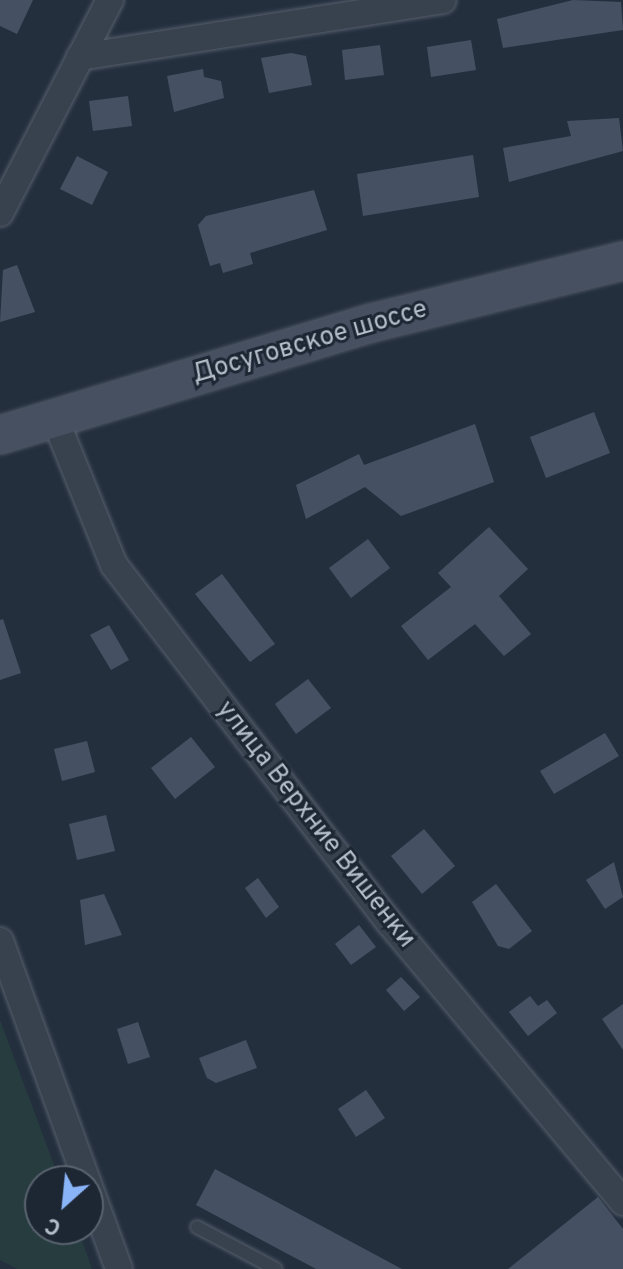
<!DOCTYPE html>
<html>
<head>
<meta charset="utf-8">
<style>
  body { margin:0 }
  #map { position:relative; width:623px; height:1269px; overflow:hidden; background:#242f3e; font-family:Overpass,sans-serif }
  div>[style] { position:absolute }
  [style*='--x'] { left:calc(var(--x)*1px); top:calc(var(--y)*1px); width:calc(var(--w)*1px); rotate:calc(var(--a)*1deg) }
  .green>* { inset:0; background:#263c3f }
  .building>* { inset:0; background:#455162 }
  .roads { filter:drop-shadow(0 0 2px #565f6c) drop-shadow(0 0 2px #565f6c) }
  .service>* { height:12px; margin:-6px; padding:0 6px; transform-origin:6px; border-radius:6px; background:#38414e }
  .minor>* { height:26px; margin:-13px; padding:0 13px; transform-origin:13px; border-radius:13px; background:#38414e }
  .secondary>* { height:36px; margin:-18px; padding:0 18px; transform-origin:18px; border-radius:18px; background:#465061 }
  span { translate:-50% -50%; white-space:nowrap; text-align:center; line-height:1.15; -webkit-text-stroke:6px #1d2633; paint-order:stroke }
  .street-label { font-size:26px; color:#b4bcc9 }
  .north { position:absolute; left:24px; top:1165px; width:80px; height:80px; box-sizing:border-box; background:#1d2633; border:2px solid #59626f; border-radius:50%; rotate:207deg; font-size:22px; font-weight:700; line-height:32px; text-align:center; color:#b4bcc9 }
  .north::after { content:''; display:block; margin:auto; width:28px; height:36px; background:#8ab4f8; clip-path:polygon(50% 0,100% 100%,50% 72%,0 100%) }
</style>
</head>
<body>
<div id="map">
  <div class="green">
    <i style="clip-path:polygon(0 1020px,60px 1181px,40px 1181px,40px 1229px,78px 1229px,92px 1269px,17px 1269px,0 1260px)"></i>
  </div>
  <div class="building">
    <i style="clip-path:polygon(0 0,33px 0,17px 34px,0 26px)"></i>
    <i style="clip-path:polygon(573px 0,621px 2px,623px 30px,503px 48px,497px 19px)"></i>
    <i style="clip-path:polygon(471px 40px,476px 70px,431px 77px,427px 47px)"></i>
    <i style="clip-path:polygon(380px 45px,384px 75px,345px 80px,342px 50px)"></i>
    <i style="clip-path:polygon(291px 53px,306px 56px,312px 85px,269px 93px,261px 58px)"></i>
    <i style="clip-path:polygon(203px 69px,204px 77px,221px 81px,224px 98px,174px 112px,167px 76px)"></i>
    <i style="clip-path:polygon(128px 96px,132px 126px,93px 131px,89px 101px)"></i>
    <i style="clip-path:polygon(619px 118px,623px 151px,509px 182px,503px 148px,571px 136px,567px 121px)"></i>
    <i style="clip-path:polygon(473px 155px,479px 197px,363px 216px,357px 174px)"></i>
    <i style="clip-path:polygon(77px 156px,108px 172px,92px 205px,60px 189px)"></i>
    <i style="clip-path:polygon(314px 190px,327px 230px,250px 253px,253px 264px,223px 273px,220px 263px,210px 266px,198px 225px,206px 216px)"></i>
    <i style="clip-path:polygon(17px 265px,35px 312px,0 322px,3px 270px)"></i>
    <i style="clip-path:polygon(594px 412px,610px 453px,546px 478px,530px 437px)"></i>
    <i style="clip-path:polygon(475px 424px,494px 482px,401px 516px,365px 487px,306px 519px,296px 485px,359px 454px,364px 465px)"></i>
    <i style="clip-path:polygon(489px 527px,528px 569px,499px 596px,531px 634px,504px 656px,475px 624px,428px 660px,401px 626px,451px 587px,438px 573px)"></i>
    <i style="clip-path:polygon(368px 539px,390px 568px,351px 598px,329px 568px)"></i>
    <i style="clip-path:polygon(222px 574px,275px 644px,250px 662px,195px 594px)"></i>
    <i style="clip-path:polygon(3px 619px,21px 673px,0 680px,0 620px)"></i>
    <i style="clip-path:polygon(109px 625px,129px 660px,111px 670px,90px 635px)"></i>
    <i style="clip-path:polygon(308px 679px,331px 708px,296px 734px,275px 704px)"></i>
    <i style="clip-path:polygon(605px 733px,619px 756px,554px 794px,540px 771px)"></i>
    <i style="clip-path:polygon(191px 737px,215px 767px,175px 799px,151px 768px)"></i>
    <i style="clip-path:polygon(87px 741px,95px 772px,62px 781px,54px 749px)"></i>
    <i style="clip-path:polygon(106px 815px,115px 851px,77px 860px,69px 824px)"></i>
    <i style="clip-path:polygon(424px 829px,455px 866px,422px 894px,391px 856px)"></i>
    <i style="clip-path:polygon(614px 862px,623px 897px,605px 909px,586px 880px)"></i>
    <i style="clip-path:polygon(258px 878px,279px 907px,266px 918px,245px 888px)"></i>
    <i style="clip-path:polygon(496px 884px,532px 931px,509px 949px,498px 946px,472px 902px)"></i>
    <i style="clip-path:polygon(104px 894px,122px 935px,85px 945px,80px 900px)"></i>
    <i style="clip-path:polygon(359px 925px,376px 947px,351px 965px,335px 944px)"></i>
    <i style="clip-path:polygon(401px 977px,420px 997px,404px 1011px,386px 990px)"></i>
    <i style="clip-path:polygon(530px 996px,538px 1006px,547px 1000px,557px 1013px,528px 1036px,509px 1012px)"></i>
    <i style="clip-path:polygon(623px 1004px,623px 1050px,602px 1019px)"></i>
    <i style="clip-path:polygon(138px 1022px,150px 1057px,128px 1064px,117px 1029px)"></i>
    <i style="clip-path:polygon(246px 1040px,257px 1068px,216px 1083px,207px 1078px,199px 1058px)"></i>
    <i style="clip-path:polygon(366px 1090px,385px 1118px,356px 1137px,338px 1109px)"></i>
    <i style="clip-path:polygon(215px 1169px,402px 1269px,316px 1269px,196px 1205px)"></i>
    <i style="clip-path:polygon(598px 1197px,623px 1229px,623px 1269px,508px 1269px)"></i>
  </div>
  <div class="roads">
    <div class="service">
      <i style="--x:197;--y:1227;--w:89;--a:28"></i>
    </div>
    <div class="minor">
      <i style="--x:80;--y:57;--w:367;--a:-8.9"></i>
      <i style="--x:0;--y:213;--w:240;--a:-62.7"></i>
      <i style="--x:55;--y:419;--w:157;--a:68"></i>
      <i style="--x:114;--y:565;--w:451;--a:52.4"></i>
      <i style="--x:389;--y:922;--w:365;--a:50.1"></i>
      <i style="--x:0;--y:941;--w:255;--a:70.1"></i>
      <i style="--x:88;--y:1184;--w:90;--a:70"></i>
    </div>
    <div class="secondary">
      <i style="--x:0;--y:435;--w:388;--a:-16.8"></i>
      <i style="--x:372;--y:323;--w:259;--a:-13.9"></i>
    </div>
  </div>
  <div class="street-label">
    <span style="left:310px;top:343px;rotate:-16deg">Досуговское шоссе</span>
    <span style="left:315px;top:825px;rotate:52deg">улица Верхние Вишенки</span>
  </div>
  <div class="north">С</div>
</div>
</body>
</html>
